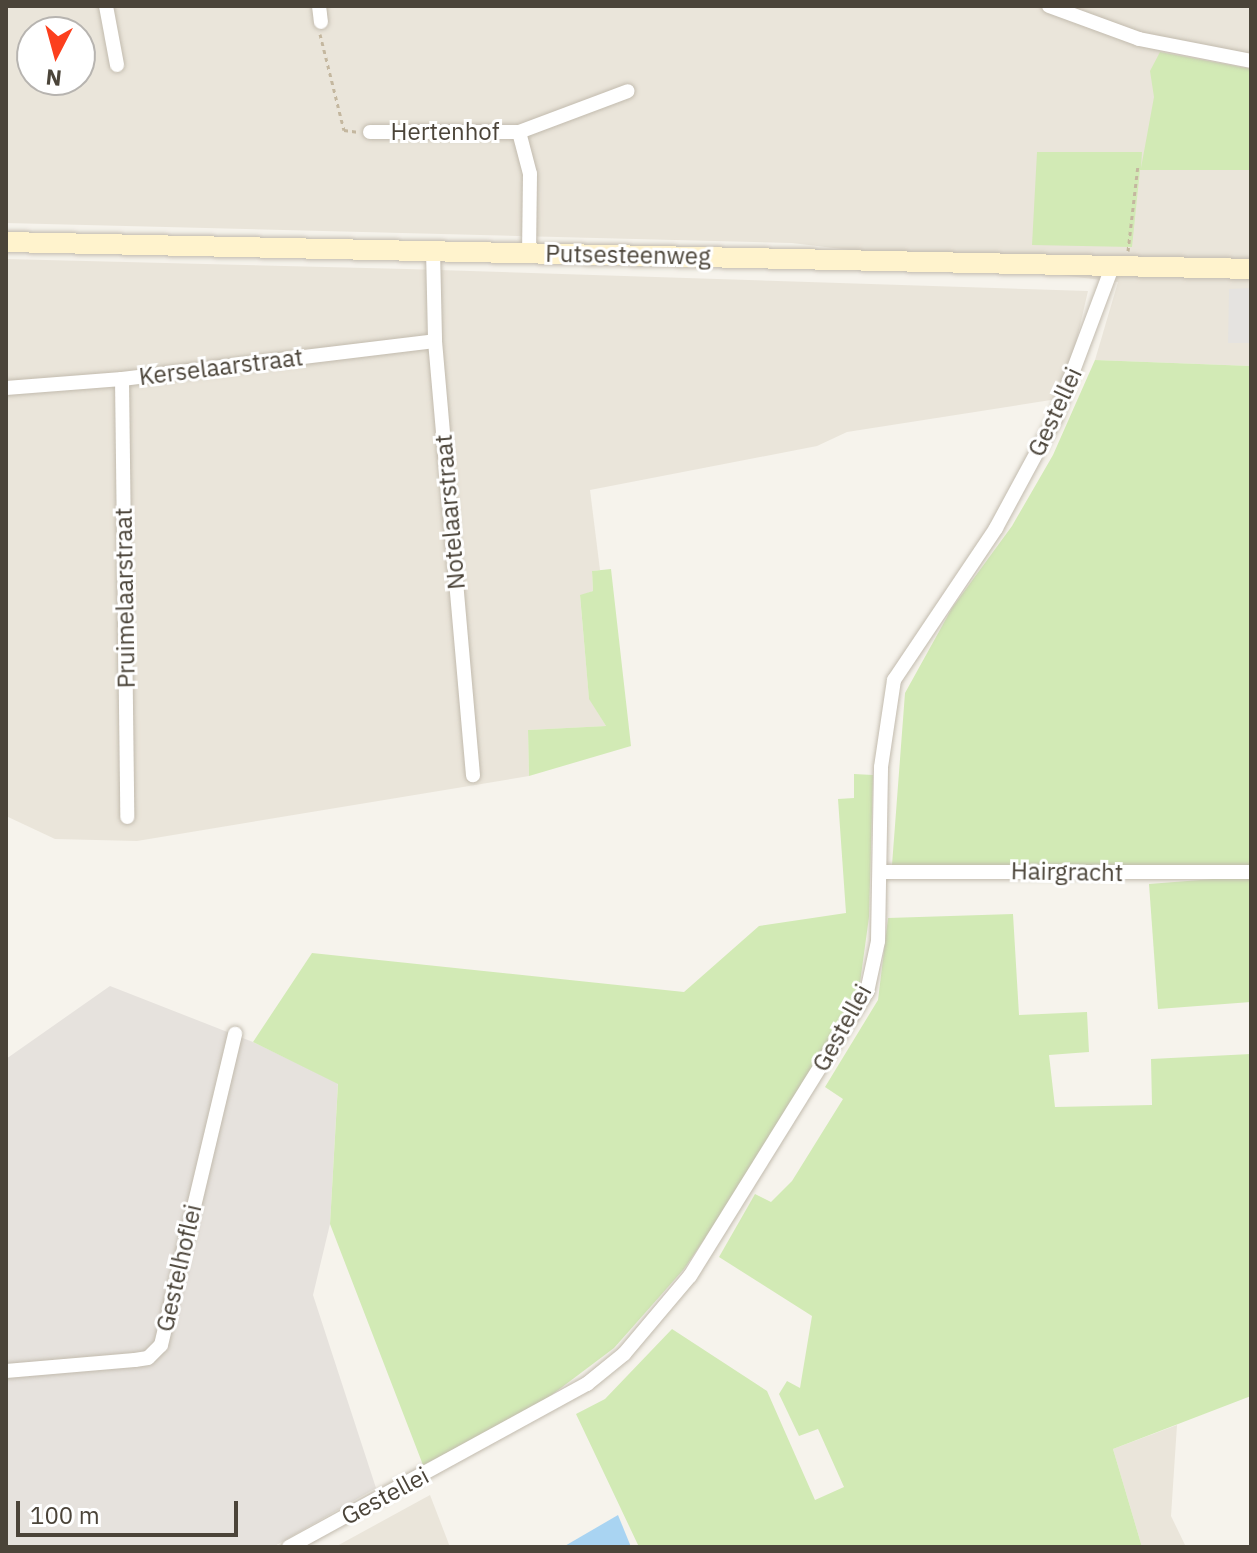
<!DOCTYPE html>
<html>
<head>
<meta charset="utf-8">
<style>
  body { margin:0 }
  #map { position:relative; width:1257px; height:1553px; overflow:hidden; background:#f6f3ec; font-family:"IBM Plex Sans",sans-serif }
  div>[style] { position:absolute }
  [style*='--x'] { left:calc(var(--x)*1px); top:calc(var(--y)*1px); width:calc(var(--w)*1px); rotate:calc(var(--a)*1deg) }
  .residential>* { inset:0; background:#eae5da }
  .industrial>* { inset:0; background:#e6e2dd }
  .green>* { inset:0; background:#d2eab5 }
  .parking>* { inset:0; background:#e5e3e0 }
  .water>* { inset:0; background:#a9d4f2 }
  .path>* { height:3px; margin-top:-1.5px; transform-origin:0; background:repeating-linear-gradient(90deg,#c4b79f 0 4px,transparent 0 8px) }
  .roads { filter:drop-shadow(0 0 2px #c2bbae) drop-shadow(0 0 2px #c2bbae) }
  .street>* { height:14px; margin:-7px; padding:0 7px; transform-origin:7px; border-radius:7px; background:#fff }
  .secondary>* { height:20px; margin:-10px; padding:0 10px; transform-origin:10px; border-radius:10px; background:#fff3cd }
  span { translate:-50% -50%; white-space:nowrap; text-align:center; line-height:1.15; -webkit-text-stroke:6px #fff; paint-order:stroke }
  .street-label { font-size:24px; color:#4b4439 }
  .frame { position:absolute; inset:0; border:8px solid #4b4439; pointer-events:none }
  .north { position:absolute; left:16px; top:16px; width:80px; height:80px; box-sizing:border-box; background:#fff; border:2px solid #b7b4b0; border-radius:50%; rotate:186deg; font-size:22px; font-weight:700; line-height:32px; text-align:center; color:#4b4439 }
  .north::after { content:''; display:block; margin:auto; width:28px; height:36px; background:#fc3f1d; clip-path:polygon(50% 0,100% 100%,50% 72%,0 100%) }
  .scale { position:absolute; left:16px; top:1501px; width:222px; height:36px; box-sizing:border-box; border:4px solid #4b4439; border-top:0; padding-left:10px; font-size:24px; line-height:28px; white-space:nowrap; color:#4b4439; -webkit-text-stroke:6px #fff; paint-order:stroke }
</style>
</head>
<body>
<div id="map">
  <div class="residential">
    <i style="clip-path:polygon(evenodd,6px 6px,1251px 6px,1251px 366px,1095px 360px,1118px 282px,792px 243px,6px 223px,6px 6px,32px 32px,80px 32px,80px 80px,32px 80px,32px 32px)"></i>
    <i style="clip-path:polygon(6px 259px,407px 269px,1088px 291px,1071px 364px,1057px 399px,847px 432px,817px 446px,590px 490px,600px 570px,592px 571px,593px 591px,580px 596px,589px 698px,606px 726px,528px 730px,529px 776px,137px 841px,55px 839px,6px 816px)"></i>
    <i style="clip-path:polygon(1177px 1425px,1171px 1516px,1186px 1547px,1142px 1547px,1113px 1449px)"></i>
    <i style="clip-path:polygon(430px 1495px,450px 1547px,335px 1547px)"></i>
  </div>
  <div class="industrial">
    <i style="clip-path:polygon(110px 986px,253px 1042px,338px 1083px,330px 1224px,313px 1295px,376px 1488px,273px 1547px,6px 1547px,6px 1059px)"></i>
  </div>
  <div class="green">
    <i style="clip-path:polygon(1160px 52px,1251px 69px,1251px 170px,1140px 170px,1132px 247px,1032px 245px,1037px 152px,1142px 152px,1141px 168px,1154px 97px,1150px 71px)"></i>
    <i style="clip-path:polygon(1095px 360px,1251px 366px,1251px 873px,892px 865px,905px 693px,952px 608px,1012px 526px,1053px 455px)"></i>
    <i style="clip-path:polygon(611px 569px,631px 746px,529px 776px,528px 730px,606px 726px,589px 699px,580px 595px,593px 591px,592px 571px)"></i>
    <i style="clip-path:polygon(854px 774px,873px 775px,869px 917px,859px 990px,744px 1181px,684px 1269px,614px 1348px,529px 1412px,423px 1465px,330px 1224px,338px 1084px,253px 1042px,312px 953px,684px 992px,759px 926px,846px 913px,838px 799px,854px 798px)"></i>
    <i style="clip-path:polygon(1251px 876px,1251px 1002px,1158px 1009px,1149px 884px)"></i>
    <i style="clip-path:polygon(1013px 914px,1019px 1015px,1087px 1012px,1089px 1052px,1049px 1055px,1055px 1107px,1152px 1105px,1151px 1059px,1251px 1054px,1251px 1396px,1113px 1449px,1142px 1547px,639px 1547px,576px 1414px,605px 1399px,672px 1329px,767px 1391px,815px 1500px,844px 1487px,818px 1429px,799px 1436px,779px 1394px,787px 1381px,800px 1388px,812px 1316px,719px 1257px,755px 1194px,771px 1202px,792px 1181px,843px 1099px,825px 1087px,878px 1000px,888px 918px)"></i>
  </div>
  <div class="parking">
    <i style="clip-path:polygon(1251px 288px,1251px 343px,1228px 343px,1229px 289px)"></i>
  </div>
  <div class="water">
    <i style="clip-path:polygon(618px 1515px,631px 1547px,563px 1547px)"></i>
  </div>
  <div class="path">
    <i style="--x:320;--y:34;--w:99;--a:76"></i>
    <i style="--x:344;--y:130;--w:15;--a:8"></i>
    <i style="--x:1128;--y:251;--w:87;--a:-83.4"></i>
  </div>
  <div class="roads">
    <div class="street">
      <i style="--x:106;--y:6;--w:60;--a:79.4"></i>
      <i style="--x:319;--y:6;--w:16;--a:83"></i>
      <i style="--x:1049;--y:6;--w:96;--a:20.1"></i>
      <i style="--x:1139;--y:39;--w:114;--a:11.1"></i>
      <i style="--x:370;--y:132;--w:149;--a:0"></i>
      <i style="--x:519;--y:132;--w:116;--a:-20.6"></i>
      <i style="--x:519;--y:132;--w:43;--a:75.3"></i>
      <i style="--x:530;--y:174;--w:79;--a:90.7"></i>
      <i style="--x:433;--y:250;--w:91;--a:88.7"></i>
      <i style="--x:435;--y:341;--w:436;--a:85"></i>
      <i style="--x:122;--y:379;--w:438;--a:89.3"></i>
      <i style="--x:6;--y:388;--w:116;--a:-4.4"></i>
      <i style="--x:122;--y:379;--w:315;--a:-6.9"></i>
      <i style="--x:882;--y:872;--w:369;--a:0"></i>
      <i style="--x:6;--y:1371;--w:129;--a:-4.9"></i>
      <i style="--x:135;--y:1360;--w:13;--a:-9"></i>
      <i style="--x:148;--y:1358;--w:18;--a:-45"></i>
      <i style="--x:161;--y:1345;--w:320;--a:-76.6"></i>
      <i style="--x:289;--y:1547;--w:340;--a:-28.7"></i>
      <i style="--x:587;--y:1384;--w:48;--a:-39"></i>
      <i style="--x:624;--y:1354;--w:102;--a:-49.8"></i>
      <i style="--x:690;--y:1276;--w:335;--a:-58.1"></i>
      <i style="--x:867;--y:992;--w:52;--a:-77.8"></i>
      <i style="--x:878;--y:941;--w:174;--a:-89"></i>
      <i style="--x:881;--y:767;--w:88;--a:-81.5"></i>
      <i style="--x:894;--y:680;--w:183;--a:-56.1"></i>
      <i style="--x:996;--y:528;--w:124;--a:-61.6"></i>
      <i style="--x:1055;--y:419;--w:162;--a:-69.4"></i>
    </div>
    <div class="secondary">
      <i style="--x:6;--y:242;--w:1245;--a:1.24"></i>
    </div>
  </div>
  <div class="street-label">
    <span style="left:445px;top:132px">Hertenhof</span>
    <span style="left:628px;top:255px;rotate:1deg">Putsesteenweg</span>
    <span style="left:221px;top:367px;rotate:-7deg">Kerselaarstraat</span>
    <span style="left:1055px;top:412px;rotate:-65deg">Gestellei</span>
    <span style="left:450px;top:512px;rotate:-95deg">Notelaarstraat</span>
    <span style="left:125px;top:598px;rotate:-91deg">Pruimelaarstraat</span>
    <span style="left:1067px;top:872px;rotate:1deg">Hairgracht</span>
    <span style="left:842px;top:1028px;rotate:-61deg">Gestellei</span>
    <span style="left:179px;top:1268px;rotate:-77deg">Gestelhoflei</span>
    <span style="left:385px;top:1496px;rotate:-28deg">Gestellei</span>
  </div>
  <div class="frame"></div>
  <div class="north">N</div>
  <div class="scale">100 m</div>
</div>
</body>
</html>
